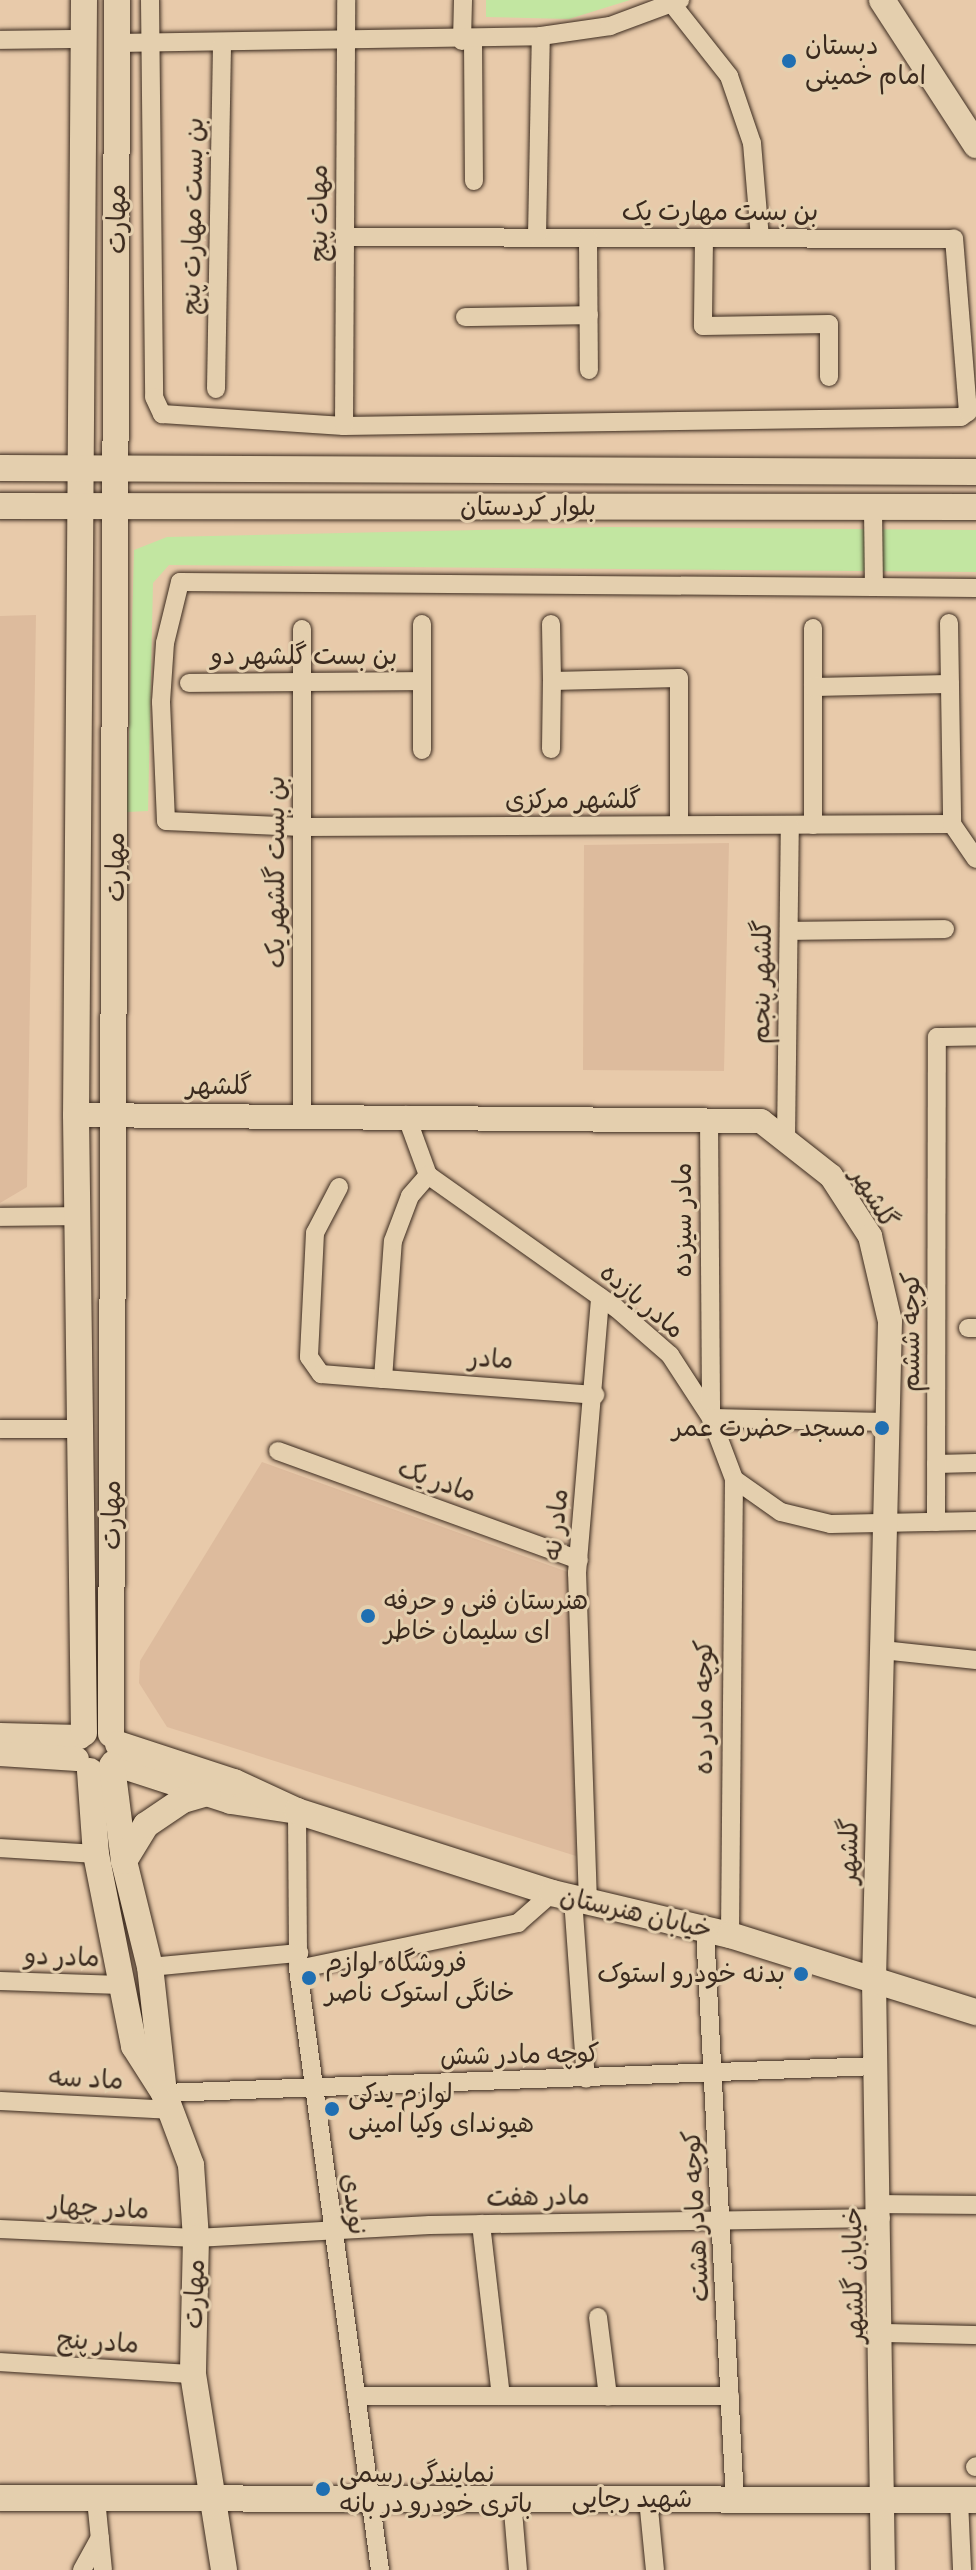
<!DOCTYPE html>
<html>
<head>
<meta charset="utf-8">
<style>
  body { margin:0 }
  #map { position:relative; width:976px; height:2570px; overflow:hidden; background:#e8caaa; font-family:Itim,"Playpen Sans Arabic",sans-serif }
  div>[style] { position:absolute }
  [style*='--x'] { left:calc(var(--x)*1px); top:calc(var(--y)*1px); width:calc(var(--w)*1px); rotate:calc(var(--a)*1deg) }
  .built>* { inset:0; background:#ddbb9d }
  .green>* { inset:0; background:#c2e6a1 }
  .roads { filter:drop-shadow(0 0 2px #3b2a1e) drop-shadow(0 0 2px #3b2a1e) }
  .minor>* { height:18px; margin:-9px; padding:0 9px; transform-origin:9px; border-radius:9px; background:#e4cfae }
  .tertiary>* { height:24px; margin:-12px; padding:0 12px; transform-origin:12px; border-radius:12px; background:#e4cfae }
  .secondary>* { height:26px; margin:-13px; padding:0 13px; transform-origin:13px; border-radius:13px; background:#e4cfae }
  .dots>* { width:22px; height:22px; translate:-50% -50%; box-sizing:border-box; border:4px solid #e4cfae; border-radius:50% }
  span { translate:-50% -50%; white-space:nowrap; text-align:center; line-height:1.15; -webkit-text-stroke:6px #e4cfae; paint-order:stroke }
  .poi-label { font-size:26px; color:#3b2a1e }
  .left { translate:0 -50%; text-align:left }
  .right { translate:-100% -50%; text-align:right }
  .street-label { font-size:26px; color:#3b2a1e }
</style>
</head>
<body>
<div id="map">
  <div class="built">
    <i style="clip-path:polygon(36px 615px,27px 1187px,0 1203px,0 616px)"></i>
    <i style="clip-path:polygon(729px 843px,724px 1071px,583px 1070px,584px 845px)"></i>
    <i style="clip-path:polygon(262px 1462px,568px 1572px,576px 1856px,167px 1727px,139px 1683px,140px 1661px)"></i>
  </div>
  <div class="green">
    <i style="clip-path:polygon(486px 0,630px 0,569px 19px,486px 17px)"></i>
    <i style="clip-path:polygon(609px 527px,976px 530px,976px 572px,169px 565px,153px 583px,148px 811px,127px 812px,134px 550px,167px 537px)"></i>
  </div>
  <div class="roads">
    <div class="minor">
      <i style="--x:150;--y:0;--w:397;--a:89.4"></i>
      <i style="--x:154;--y:397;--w:19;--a:65"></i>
      <i style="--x:162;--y:414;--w:182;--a:3.8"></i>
      <i style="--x:344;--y:426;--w:617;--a:-0.84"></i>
      <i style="--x:961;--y:417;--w:9;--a:-36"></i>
      <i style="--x:968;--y:412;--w:174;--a:-94.6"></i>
      <i style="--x:954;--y:239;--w:609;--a:-179.81"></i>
      <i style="--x:669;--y:0;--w:97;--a:51.7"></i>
      <i style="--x:729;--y:76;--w:71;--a:71.1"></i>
      <i style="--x:752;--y:143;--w:95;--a:85.2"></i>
      <i style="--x:0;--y:40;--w:84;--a:-0.7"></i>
      <i style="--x:462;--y:41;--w:41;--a:-88.6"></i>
      <i style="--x:473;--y:41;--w:140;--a:89.6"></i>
      <i style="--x:117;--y:43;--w:424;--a:-0.9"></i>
      <i style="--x:541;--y:36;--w:70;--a:-8.2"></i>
      <i style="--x:610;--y:26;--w:75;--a:-20.4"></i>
      <i style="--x:537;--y:236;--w:200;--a:-88.9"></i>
      <i style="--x:588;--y:238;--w:132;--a:89.6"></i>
      <i style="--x:704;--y:238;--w:88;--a:90.7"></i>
      <i style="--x:703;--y:326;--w:126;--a:-0.9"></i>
      <i style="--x:829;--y:324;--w:53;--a:90"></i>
      <i style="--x:465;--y:317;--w:124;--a:-0.9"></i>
      <i style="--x:216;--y:389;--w:345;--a:-89"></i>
      <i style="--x:344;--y:426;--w:426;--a:-89.7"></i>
      <i style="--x:873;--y:508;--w:79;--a:89.3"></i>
      <i style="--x:874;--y:587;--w:694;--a:-179.59"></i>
      <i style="--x:180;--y:582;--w:63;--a:103.8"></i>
      <i style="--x:165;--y:643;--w:59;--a:93.9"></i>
      <i style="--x:161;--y:702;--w:119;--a:87.6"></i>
      <i style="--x:166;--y:821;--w:136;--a:2.5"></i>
      <i style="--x:302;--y:827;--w:650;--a:-0.26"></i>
      <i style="--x:952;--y:824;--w:42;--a:55.6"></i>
      <i style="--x:874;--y:587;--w:102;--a:0.6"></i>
      <i style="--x:949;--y:623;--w:201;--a:89.1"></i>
      <i style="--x:551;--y:624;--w:57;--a:89"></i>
      <i style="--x:552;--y:681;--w:127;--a:-1.4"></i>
      <i style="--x:679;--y:678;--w:147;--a:90"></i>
      <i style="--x:813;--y:628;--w:197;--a:90"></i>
      <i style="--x:189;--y:683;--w:231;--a:-0.5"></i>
      <i style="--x:813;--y:687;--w:137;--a:-1.3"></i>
      <i style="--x:551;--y:749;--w:68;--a:-89.2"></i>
      <i style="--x:422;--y:750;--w:126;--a:-90"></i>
      <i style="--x:789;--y:931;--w:156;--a:-0.7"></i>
      <i style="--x:302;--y:1114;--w:485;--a:-90"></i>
      <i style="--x:406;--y:1115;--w:64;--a:69.9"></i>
      <i style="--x:428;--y:1175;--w:230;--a:35.3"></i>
      <i style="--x:616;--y:1308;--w:72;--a:41"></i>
      <i style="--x:670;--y:1355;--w:75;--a:56.9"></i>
      <i style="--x:711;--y:1418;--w:65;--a:69.3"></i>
      <i style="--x:734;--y:1479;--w:57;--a:35.1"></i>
      <i style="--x:781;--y:1512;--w:51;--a:13.5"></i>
      <i style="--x:831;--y:1524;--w:145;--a:-1.2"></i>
      <i style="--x:709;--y:1118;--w:300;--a:89.6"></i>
      <i style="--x:711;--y:1418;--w:176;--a:1.3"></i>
      <i style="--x:786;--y:1140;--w:315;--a:-89.3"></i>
      <i style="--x:339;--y:1187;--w:52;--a:117.6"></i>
      <i style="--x:315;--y:1233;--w:124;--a:92.8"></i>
      <i style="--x:309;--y:1357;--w:21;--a:55"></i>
      <i style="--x:321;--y:1374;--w:62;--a:4.6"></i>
      <i style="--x:383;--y:1379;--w:138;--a:-85.9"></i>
      <i style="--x:393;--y:1241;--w:48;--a:-69.3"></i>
      <i style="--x:410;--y:1196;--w:28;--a:-49"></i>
      <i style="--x:0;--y:1217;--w:77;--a:-0.7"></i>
      <i style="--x:968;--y:1328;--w:8;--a:0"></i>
      <i style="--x:383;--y:1379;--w:213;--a:4.3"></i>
      <i style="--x:0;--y:1429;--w:77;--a:0"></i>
      <i style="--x:278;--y:1451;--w:320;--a:19.9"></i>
      <i style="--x:936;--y:1464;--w:40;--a:-1.4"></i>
      <i style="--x:936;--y:1522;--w:485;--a:-89.9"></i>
      <i style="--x:937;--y:1037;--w:39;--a:-1"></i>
      <i style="--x:882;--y:1650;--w:95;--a:6.1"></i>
      <i style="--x:297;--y:1811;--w:158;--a:89.6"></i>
      <i style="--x:0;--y:1848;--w:96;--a:3.6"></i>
      <i style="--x:573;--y:1899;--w:180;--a:85.9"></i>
      <i style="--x:588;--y:1903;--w:330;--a:-91.9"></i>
      <i style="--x:577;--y:1573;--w:277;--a:-85.2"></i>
      <i style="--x:705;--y:1930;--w:571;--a:86.99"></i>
      <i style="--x:730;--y:1935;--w:456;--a:-89.5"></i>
      <i style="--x:150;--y:1967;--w:150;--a:-5.4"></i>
      <i style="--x:0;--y:1981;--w:121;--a:1.9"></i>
      <i style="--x:164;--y:2093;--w:714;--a:-2.17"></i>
      <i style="--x:0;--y:2101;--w:169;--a:3"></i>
      <i style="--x:881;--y:2204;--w:95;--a:0.6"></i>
      <i style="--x:481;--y:2224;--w:173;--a:83.4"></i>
      <i style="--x:0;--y:2229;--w:196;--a:2.6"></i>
      <i style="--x:196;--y:2238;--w:234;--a:-3.2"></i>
      <i style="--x:430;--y:2225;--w:451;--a:-0.9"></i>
      <i style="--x:598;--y:2317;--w:80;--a:82.8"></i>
      <i style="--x:883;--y:2333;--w:93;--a:1.2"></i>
      <i style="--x:0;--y:2362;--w:193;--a:3.6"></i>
      <i style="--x:356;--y:2396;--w:374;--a:0"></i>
      <i style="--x:975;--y:2467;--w:1;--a:-45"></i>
      <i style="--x:96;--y:2499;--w:71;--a:84.4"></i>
      <i style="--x:512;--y:2499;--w:71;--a:85.2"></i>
      <i style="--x:648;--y:2499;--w:71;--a:84.4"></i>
      <i style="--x:959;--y:2500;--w:70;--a:87.5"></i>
      <i style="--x:82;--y:2570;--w:37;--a:-61"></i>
      <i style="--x:380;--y:2570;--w:607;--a:-97.77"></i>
      <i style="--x:298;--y:1969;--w:225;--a:-11.8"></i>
      <i style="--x:518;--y:1923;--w:45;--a:-41.4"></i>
    </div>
    <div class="tertiary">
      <i style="--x:76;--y:1115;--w:685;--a:0.5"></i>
      <i style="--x:761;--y:1121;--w:89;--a:38.2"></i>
      <i style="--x:831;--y:1176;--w:72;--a:57"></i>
      <i style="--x:870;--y:1236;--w:87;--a:76.8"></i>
      <i style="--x:890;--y:1321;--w:659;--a:91.39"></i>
      <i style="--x:874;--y:1980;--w:590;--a:89.13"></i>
      <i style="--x:0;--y:1735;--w:80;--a:1.4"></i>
      <i style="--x:0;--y:1754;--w:77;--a:3.7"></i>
    </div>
    <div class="secondary">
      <i style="--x:84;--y:0;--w:1115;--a:90.41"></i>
      <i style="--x:76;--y:1115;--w:618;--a:89.26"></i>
      <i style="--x:882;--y:0;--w:173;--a:57"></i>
      <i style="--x:0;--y:468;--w:976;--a:0.23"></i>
      <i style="--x:0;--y:506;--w:976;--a:0.06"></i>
      <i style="--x:111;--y:1734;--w:1734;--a:-89.8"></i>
      <i style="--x:114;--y:1763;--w:123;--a:18"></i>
      <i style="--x:231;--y:1801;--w:67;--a:8.6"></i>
      <i style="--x:297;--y:1811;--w:69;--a:-155.3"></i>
      <i style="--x:234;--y:1782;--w:122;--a:-161.9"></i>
      <i style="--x:90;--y:1771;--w:83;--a:85.9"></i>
      <i style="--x:96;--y:1854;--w:196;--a:78.8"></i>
      <i style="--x:134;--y:2046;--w:56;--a:57.4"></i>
      <i style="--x:164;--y:2093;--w:127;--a:-96.3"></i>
      <i style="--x:150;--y:1967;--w:109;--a:-103.8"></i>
      <i style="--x:124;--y:1861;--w:96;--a:-97.2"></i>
      <i style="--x:297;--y:1811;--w:268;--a:17.8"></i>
      <i style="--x:552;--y:1893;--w:183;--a:13.3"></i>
      <i style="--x:730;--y:1935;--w:258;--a:17.4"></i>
      <i style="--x:124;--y:1861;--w:42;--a:-58.6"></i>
      <i style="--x:146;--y:1825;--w:45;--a:-34"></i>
      <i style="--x:183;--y:1800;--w:26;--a:-16"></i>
      <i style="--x:164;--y:2093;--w:77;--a:69.4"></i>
      <i style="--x:191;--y:2165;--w:73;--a:86.1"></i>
      <i style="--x:196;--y:2238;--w:136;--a:91.3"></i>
      <i style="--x:193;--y:2374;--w:198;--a:81"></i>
      <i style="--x:0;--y:2498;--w:976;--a:0.12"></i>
    </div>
  </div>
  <div class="dots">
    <i style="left:789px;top:61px;background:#1f6fb2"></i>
    <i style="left:882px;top:1428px;background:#1f6fb2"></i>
    <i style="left:368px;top:1616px;background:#1f6fb2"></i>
    <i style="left:801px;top:1974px;background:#1f6fb2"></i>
    <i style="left:309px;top:1978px;background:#1f6fb2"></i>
    <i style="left:332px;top:2109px;background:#1f6fb2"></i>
    <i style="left:323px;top:2489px;background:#1f6fb2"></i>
  </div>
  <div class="poi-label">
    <span class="left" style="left:805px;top:61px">دبستان<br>امام خمینی</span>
    <span class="right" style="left:866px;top:1428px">مسجد حضرت عمر</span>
    <span class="left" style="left:384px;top:1616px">هنرستان فنی و حرفه<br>ای سلیمان خاطر</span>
    <span class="left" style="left:325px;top:1978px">فروشگاه لوازم<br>خانگى استوک ناصر</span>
    <span class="right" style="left:785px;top:1974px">بدنه خودرو استوک</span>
    <span class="left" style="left:348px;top:2109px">لوازم یدکى<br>هیونداى وکیا امینى</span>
    <span class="left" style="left:339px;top:2489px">نمایندگی رسمی<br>باتری خودرو در بانه</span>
  </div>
  <div class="street-label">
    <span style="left:720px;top:212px">بن بست مهارت یک</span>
    <span style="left:319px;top:213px;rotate:-90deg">مهات پنج</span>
    <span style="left:193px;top:216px;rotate:-89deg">بن بست مهارت پنج</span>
    <span style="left:117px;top:219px;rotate:-90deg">مهارت</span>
    <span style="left:528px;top:507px">بلوار کردستان</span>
    <span style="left:304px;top:656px">بن بست گلشهر دو</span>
    <span style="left:573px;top:800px">گلشهر مرکزی</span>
    <span style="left:116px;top:867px;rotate:-90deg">مهارت</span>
    <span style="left:276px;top:872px;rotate:-90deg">بن بست گلشهر یک</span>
    <span style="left:762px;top:982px;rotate:-89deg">گلشهر پنجم</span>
    <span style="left:219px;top:1086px">گلشهر</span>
    <span style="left:874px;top:1198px;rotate:59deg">گلشهر</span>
    <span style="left:683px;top:1220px;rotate:-90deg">مادر سیزده</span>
    <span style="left:642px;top:1301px;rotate:40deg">مادر یازده</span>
    <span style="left:911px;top:1332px;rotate:-90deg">کوچه ششم</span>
    <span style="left:491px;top:1359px;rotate:4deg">مادر</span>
    <span style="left:437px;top:1481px;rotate:20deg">مادر یک</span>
    <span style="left:112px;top:1515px;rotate:-90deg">مهارت</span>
    <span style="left:556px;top:1525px;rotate:-84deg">مادر نه</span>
    <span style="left:704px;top:1707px;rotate:-90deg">کوچه مادر ده</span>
    <span style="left:849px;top:1851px;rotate:-89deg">گلشهر</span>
    <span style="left:636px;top:1913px;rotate:13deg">خیابان هنرستان</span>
    <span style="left:62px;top:1957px;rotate:2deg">مادر دو</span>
    <span style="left:520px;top:2055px;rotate:-1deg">کوچه مادر شش</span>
    <span style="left:86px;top:2079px;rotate:3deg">ماد سه</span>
    <span style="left:538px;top:2197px;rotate:-1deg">مادر هفت</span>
    <span style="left:354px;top:2204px;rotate:83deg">نویدی</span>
    <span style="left:99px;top:2208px;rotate:3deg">مادر چهار</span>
    <span style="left:696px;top:2216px;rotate:-93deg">کوچه مادر هشت</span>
    <span style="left:854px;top:2275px;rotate:-91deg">خیابان گلشهر</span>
    <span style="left:195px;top:2294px;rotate:-88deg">مهارت</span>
    <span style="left:98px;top:2342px;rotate:4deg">مادر پنج</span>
    <span style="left:632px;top:2499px">شهید رجایی</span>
  </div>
</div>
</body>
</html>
